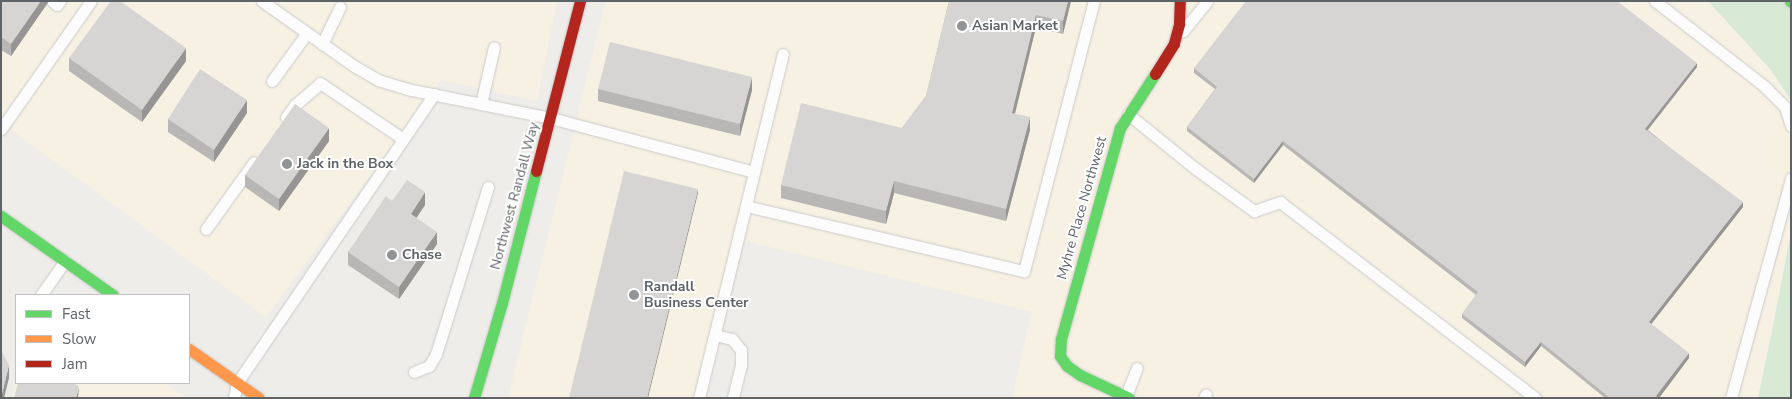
<!DOCTYPE html>
<html>
<head>
<meta charset="utf-8">
<style>
  body { margin:0 }
  #map { position:relative; width:1792px; height:399px; overflow:hidden; background:#efede9; font-family:"Nunito Sans",sans-serif }
  div>[style] { position:absolute }
  [style*='--x'] { left:calc(var(--x)*1px); top:calc(var(--y)*1px); width:calc(var(--w)*1px); rotate:calc(var(--a)*1deg) }
  .commercial>* { inset:0; background:#f7f1e3 }
  .green>* { inset:0; background:#d8ead5 }
  .roads { filter:drop-shadow(0 0 1px #cacaca) drop-shadow(0 0 1px #cacaca) }
  .lane>* { height:11px; margin:-5.5px; padding:0 5.5px; transform-origin:5.5px; border-radius:5.5px; background:#fdfcfc }
  .fast>* { height:11px; margin:-5.5px; padding:0 5.5px; transform-origin:5.5px; border-radius:5.5px; background:#63d668 }
  .slow>* { height:11px; margin:-5.5px; padding:0 5.5px; transform-origin:5.5px; border-radius:5.5px; background:#ff974d }
  .jam>* { height:11px; margin:-5.5px; padding:0 5.5px; transform-origin:5.5px; border-radius:5.5px; background:#b3261e }
  .wall>* { inset:0; background:#b8b7b5 }
  .shaded-wall>* { inset:0; background:#969594 }
  .building>* { inset:0; background:#d6d5d3 }
  .dots>* { width:14px; height:14px; translate:-50% -50%; box-sizing:border-box; border:2px solid #fff; border-radius:50% }
  span { translate:-50% -50%; white-space:nowrap; text-align:center; line-height:1.15; -webkit-text-stroke:4px #fff; paint-order:stroke }
  .poi-label { font-size:14px; color:#5e6367; font-weight:700 }
  .left { translate:0 -50%; text-align:left }
  .street-label { font-size:14px; color:#5e6367 }
  .frame { position:absolute; inset:0; border:2px solid #5e6367; pointer-events:none }
  .legend { position:absolute; left:15px; top:294px; width:175px; height:90px; box-sizing:border-box; background:#fff; border:1px solid #bfc1c2; margin:0; padding:6px 9px; list-style:none; font-size:15px; color:#5e6367 }
  .legend li { display:flex; align-items:center; gap:10px; height:25px }
  .legend b { width:25px; border:1px solid #bfc1c2 }
</style>
</head>
<body>
<div id="map">
  <div class="commercial">
    <i style="clip-path:polygon(1px 1px,557px 1px,537px 101px,441px 80px,266px 317px,1px 122px)"></i>
    <i style="clip-path:polygon(606px 1px,1708px 1px,1770px 69px,1791px 100px,1791px 232px,1758px 398px,1012px 398px,1032px 312px,742px 240px,702px 398px,508px 398px)"></i>
    <i style="clip-path:polygon(16px 379px,16px 383px,164px 383px,186px 398px,12px 398px)"></i>
  </div>
  <div class="green">
    <i style="clip-path:polygon(1708px 1px,1791px 1px,1791px 100px,1770px 69px)"></i>
    <i style="clip-path:polygon(1791px 232px,1791px 398px,1758px 398px,1774px 322px)"></i>
  </div>
  <div class="roads">
    <div class="lane">
      <i style="--x:52;--y:1;--w:6;--a:39"></i>
      <i style="--x:57;--y:5;--w:5;--a:-53"></i>
      <i style="--x:262;--y:1;--w:113;--a:35.2"></i>
      <i style="--x:354;--y:66;--w:28;--a:30"></i>
      <i style="--x:378;--y:80;--w:30;--a:17"></i>
      <i style="--x:407;--y:89;--w:147;--a:11.4"></i>
      <i style="--x:551;--y:118;--w:210;--a:14.9"></i>
      <i style="--x:1655;--y:1;--w:138;--a:37.9"></i>
      <i style="--x:1764;--y:86;--w:30;--a:45"></i>
      <i style="--x:1785;--y:107;--w:20;--a:72"></i>
      <i style="--x:1183;--y:31;--w:38;--a:-51"></i>
      <i style="--x:322;--y:44;--w:41;--a:-64.1"></i>
      <i style="--x:272;--y:81;--w:59;--a:-53.9"></i>
      <i style="--x:481;--y:104;--w:58;--a:-77.2"></i>
      <i style="--x:1128;--y:114;--w:87;--a:39"></i>
      <i style="--x:1196;--y:169;--w:72;--a:35.9"></i>
      <i style="--x:1254;--y:211;--w:28;--a:-19"></i>
      <i style="--x:1280;--y:202;--w:322;--a:37.5"></i>
      <i style="--x:286;--y:117;--w:15;--a:-53"></i>
      <i style="--x:295;--y:105;--w:33;--a:-41"></i>
      <i style="--x:320;--y:83;--w:100;--a:34"></i>
      <i style="--x:1;--y:129;--w:156;--a:-54.9"></i>
      <i style="--x:746;--y:206;--w:285;--a:13.2"></i>
      <i style="--x:1024;--y:271;--w:279;--a:-75.5"></i>
      <i style="--x:206;--y:229;--w:82;--a:-54.4"></i>
      <i style="--x:41;--y:295;--w:42;--a:-54.8"></i>
      <i style="--x:715;--y:335;--w:17;--a:13"></i>
      <i style="--x:732;--y:339;--w:14;--a:51"></i>
      <i style="--x:741;--y:350;--w:15;--a:90"></i>
      <i style="--x:741;--y:365;--w:34;--a:104"></i>
      <i style="--x:414;--y:372;--w:16;--a:-22"></i>
      <i style="--x:429;--y:366;--w:14;--a:-60"></i>
      <i style="--x:436;--y:354;--w:175;--a:-72.7"></i>
      <i style="--x:1126;--y:396;--w:30;--a:-69"></i>
      <i style="--x:234;--y:398;--w:15;--a:-79"></i>
      <i style="--x:237;--y:383;--w:350;--a:-55.7"></i>
      <i style="--x:699;--y:398;--w:354;--a:-76.3"></i>
      <i style="--x:1204;--y:398;--w:4;--a:-63"></i>
      <i style="--x:1731;--y:398;--w:228;--a:-74.7"></i>
    </div>
    <div class="fast">
      <i style="--x:1790;--y:1;--w:1;--a:45"></i>
      <i style="--x:1;--y:216;--w:137;--a:35.2"></i>
      <i style="--x:474;--y:398;--w:99;--a:-73.6"></i>
      <i style="--x:502;--y:303;--w:136;--a:-75.6"></i>
      <i style="--x:1129;--y:398;--w:54;--a:-154.9"></i>
      <i style="--x:1080;--y:375;--w:16;--a:-145"></i>
      <i style="--x:1067;--y:366;--w:12;--a:-125"></i>
      <i style="--x:1060;--y:356;--w:17;--a:-87"></i>
      <i style="--x:1061;--y:339;--w:219;--a:-74.4"></i>
      <i style="--x:1120;--y:128;--w:64;--a:-57.1"></i>
    </div>
    <div class="slow">
      <i style="--x:189;--y:349;--w:85;--a:35"></i>
    </div>
    <div class="jam">
      <i style="--x:1155;--y:74;--w:36;--a:-58"></i>
      <i style="--x:1174;--y:43;--w:20;--a:-75"></i>
      <i style="--x:1179;--y:24;--w:23;--a:-88"></i>
      <i style="--x:536;--y:171;--w:176;--a:-75.5"></i>
    </div>
  </div>
  <div class="wall">
    <i style="clip-path:polygon(1px 1px,49px 1px,11px 56px,1px 50px)"></i>
    <i style="clip-path:polygon(949px 1px,1071px 1px,1063px 34px,1036px 27px,1015px 114px,1030px 130px,1006px 221px,894px 193px,886px 224px,781px 198px,781px 185px,902px 128px,926px 96px)"></i>
    <i style="clip-path:polygon(69px 58px,186px 61px,142px 122px,69px 71px)"></i>
    <i style="clip-path:polygon(1697px 67px,1648px 130px,1743px 207px,1651px 324px,1689px 358px,1659px 398px,1605px 398px,1541px 346px,1525px 367px,1462px 318px,1462px 314px,1476px 295px,1283px 145px,1254px 183px,1187px 131px,1187px 127px,1215px 89px,1194px 73px,1194px 68px)"></i>
    <i style="clip-path:polygon(598px 89px,752px 90px,740px 136px,598px 101px)"></i>
    <i style="clip-path:polygon(247px 113px,214px 162px,168px 132px,168px 119px)"></i>
    <i style="clip-path:polygon(329px 141px,279px 211px,245px 187px,245px 175px)"></i>
    <i style="clip-path:polygon(392px 201px,425px 205px,416px 218px,437px 244px,399px 299px,348px 265px,348px 252px)"></i>
  </div>
  <div class="shaded-wall">
    <i style="clip-path:polygon(41px 1px,49px 1px,11px 56px,11px 44px)"></i>
    <i style="clip-path:polygon(1068px 1px,1071px 1px,1063px 34px,1063px 21px)"></i>
    <i style="clip-path:polygon(1036px 15px,1036px 27px,1012px 125px,1012px 113px)"></i>
    <i style="clip-path:polygon(186px 48px,186px 61px,142px 122px,142px 110px)"></i>
    <i style="clip-path:polygon(1697px 63px,1697px 67px,1645px 133px,1645px 129px)"></i>
    <i style="clip-path:polygon(752px 77px,752px 90px,740px 136px,740px 124px)"></i>
    <i style="clip-path:polygon(247px 100px,247px 113px,214px 162px,214px 150px)"></i>
    <i style="clip-path:polygon(1030px 117px,1030px 130px,1006px 221px,1006px 209px)"></i>
    <i style="clip-path:polygon(329px 128px,329px 141px,279px 211px,279px 199px)"></i>
    <i style="clip-path:polygon(1283px 141px,1283px 145px,1254px 183px,1254px 179px)"></i>
    <i style="clip-path:polygon(894px 181px,894px 193px,886px 224px,886px 211px)"></i>
    <i style="clip-path:polygon(698px 189px,698px 193px,648px 398px,647px 398px)"></i>
    <i style="clip-path:polygon(425px 192px,425px 205px,411px 226px,411px 214px)"></i>
    <i style="clip-path:polygon(1743px 202px,1743px 207px,1649px 327px,1649px 322px)"></i>
    <i style="clip-path:polygon(437px 232px,437px 244px,399px 299px,399px 287px)"></i>
    <i style="clip-path:polygon(1541px 342px,1541px 346px,1525px 367px,1525px 362px)"></i>
    <i style="clip-path:polygon(1689px 353px,1689px 358px,1659px 398px,1656px 398px,1656px 396px)"></i>
    <i style="clip-path:polygon(9px 365px,9px 378px,4px 398px,1px 398px)"></i>
    <i style="clip-path:polygon(79px 387px,78px 398px,76px 398px)"></i>
  </div>
  <div class="building">
    <i style="clip-path:polygon(1px 1px,41px 1px,11px 44px,1px 37px)"></i>
    <i style="clip-path:polygon(111px 1px,120px 1px,186px 48px,142px 110px,69px 58px)"></i>
    <i style="clip-path:polygon(949px 1px,1068px 1px,1063px 21px,1036px 15px,1012px 113px,1030px 117px,1006px 209px,894px 181px,886px 211px,781px 185px,801px 103px,902px 128px,926px 96px)"></i>
    <i style="clip-path:polygon(1246px 1px,1617px 1px,1697px 63px,1645px 129px,1743px 202px,1649px 322px,1689px 353px,1656px 396px,1658px 398px,1610px 398px,1541px 342px,1525px 362px,1462px 314px,1478px 292px,1283px 141px,1254px 179px,1187px 127px,1217px 87px,1194px 68px)"></i>
    <i style="clip-path:polygon(610px 42px,752px 77px,740px 124px,598px 89px)"></i>
    <i style="clip-path:polygon(200px 69px,247px 100px,214px 150px,168px 119px)"></i>
    <i style="clip-path:polygon(295px 104px,329px 128px,279px 199px,245px 175px)"></i>
    <i style="clip-path:polygon(624px 171px,698px 189px,647px 398px,569px 398px)"></i>
    <i style="clip-path:polygon(407px 180px,425px 192px,411px 214px,437px 232px,399px 287px,348px 252px,386px 196px,392px 201px)"></i>
    <i style="clip-path:polygon(1px 351px,2px 352px,9px 365px,1px 398px)"></i>
    <i style="clip-path:polygon(18px 383px,74px 383px,79px 387px,76px 398px,14px 398px)"></i>
  </div>
  <div class="dots">
    <i style="left:962px;top:26px;background:#919394"></i>
    <i style="left:287px;top:164px;background:#919394"></i>
    <i style="left:392px;top:255px;background:#919394"></i>
    <i style="left:634px;top:295px;background:#919394"></i>
  </div>
  <div class="poi-label">
    <span class="left" style="left:972px;top:26px">Asian Market</span>
    <span class="left" style="left:297px;top:164px">Jack in the Box</span>
    <span class="left" style="left:402px;top:255px">Chase</span>
    <span class="left" style="left:644px;top:295px">Randall<br>Business Center</span>
  </div>
  <div class="street-label">
    <span style="left:515px;top:196px;rotate:-75deg">Northwest Randall Way</span>
    <span style="left:1082px;top:208px;rotate:-74deg">Myhre Place Northwest</span>
  </div>
  <div class="frame"></div>
  <ul class="legend">
  <li><b style="height:6px;background:#63d668"></b>Fast</li>
  <li><b style="height:6px;background:#ff974d"></b>Slow</li>
  <li><b style="height:6px;background:#b3261e"></b>Jam</li>
  </ul>
</div>
</body>
</html>
